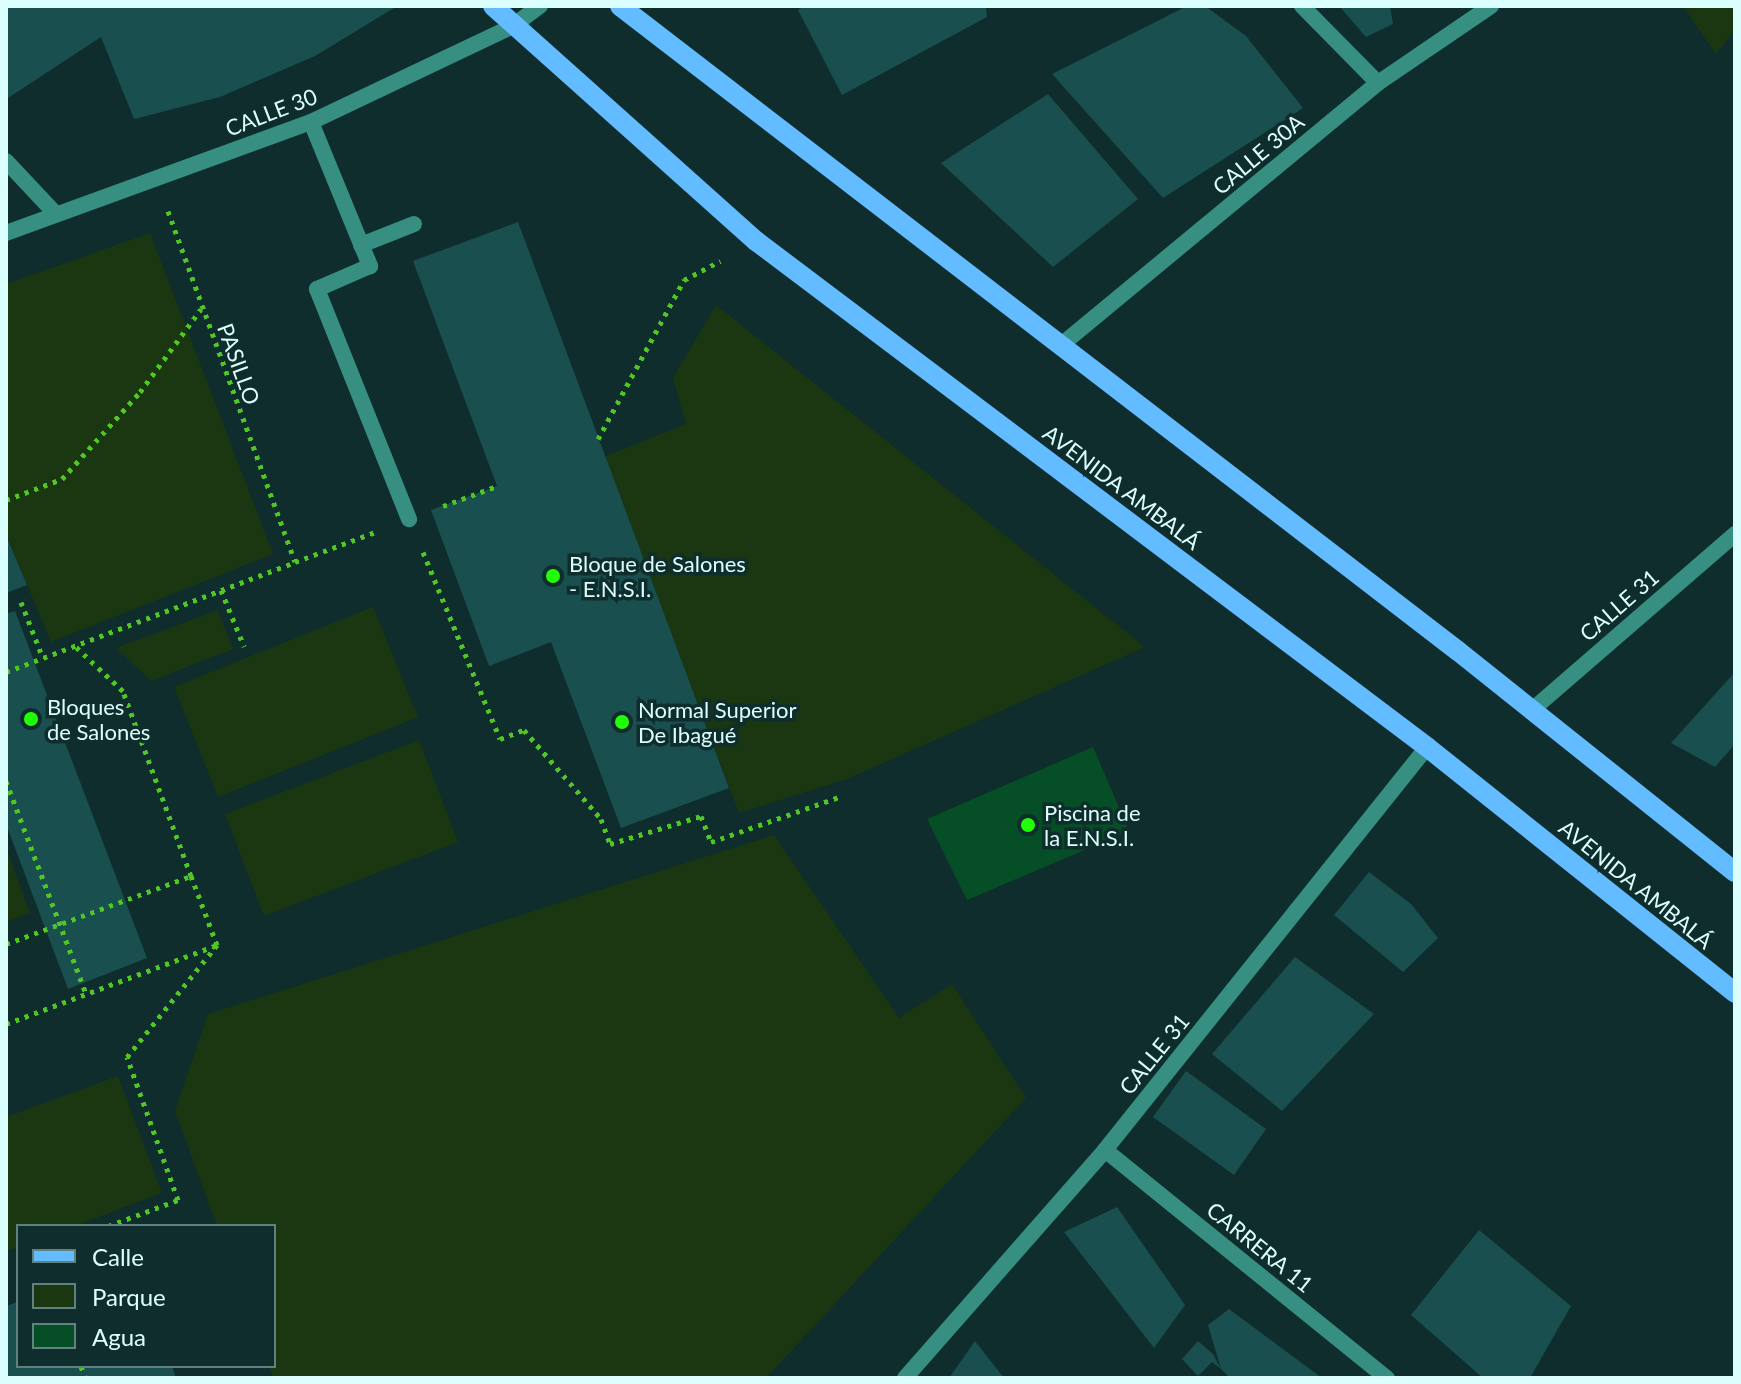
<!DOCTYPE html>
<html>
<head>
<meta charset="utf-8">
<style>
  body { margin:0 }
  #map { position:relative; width:1741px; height:1384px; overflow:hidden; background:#0f2d2c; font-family:Lato,sans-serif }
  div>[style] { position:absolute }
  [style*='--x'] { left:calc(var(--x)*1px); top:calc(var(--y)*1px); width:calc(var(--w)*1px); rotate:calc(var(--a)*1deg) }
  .green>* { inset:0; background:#1a3711 }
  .water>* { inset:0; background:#064e25 }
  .building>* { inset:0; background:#194f4f }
  .path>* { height:5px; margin-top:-2.5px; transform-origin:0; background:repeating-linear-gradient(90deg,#51c726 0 4px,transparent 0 10px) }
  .service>* { height:16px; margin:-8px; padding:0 8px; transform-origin:8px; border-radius:8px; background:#368f81 }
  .minor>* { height:16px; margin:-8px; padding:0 8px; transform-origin:8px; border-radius:8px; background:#368f81 }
  .primary>* { height:20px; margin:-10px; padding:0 10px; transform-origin:10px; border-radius:10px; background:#62bcff }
  .dots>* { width:22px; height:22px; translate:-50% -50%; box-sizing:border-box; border:4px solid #0f2d2c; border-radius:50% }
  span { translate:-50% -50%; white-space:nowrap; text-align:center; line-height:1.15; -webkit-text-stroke:7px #0f2d2c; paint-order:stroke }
  .street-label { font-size:22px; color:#dbfffc }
  .poi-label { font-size:22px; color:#dbfffc }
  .left { translate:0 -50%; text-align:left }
  .frame { position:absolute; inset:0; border:8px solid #dbfffc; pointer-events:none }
  .legend { position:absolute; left:16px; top:1224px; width:260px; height:144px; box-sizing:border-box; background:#0f2d2c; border:2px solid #61817f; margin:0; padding:10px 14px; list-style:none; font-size:24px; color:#dbfffc }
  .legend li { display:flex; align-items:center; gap:16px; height:40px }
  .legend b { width:40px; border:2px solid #61817f }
</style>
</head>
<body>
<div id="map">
  <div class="green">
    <i style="clip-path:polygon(1683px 6px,1735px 6px,1735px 29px,1716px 54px)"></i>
    <i style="clip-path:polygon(150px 233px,273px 554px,51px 642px,6px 534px,6px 284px)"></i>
    <i style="clip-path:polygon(716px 305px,1145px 647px,847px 779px,739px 813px,604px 457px,686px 424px,673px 378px)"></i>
    <i style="clip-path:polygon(373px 607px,418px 717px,218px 797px,174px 687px)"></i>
    <i style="clip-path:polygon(218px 610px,233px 649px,151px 681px,116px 648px)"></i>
    <i style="clip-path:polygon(419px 740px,458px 842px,264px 916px,225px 814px)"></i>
    <i style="clip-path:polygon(774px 835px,899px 1018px,952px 984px,1026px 1098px,766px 1378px,273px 1378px,269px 1366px,274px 1366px,274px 1226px,217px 1226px,175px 1111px,208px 1014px)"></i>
    <i style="clip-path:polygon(6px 848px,30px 913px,6px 922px)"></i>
    <i style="clip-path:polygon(118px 1076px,162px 1193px,75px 1226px,18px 1226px,18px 1247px,6px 1251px,6px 1117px)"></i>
  </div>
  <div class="water">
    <i style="clip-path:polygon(1093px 747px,1129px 831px,967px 900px,927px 819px)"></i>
  </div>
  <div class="building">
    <i style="clip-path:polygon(6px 6px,392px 6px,394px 8px,315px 56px,220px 97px,134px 119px,101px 37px,8px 98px)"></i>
    <i style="clip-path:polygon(804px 6px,986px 6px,987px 17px,842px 95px,798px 10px)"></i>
    <i style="clip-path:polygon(1187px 6px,1205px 6px,1246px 36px,1303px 108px,1163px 198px,1052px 74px)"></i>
    <i style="clip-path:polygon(1339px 6px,1390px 6px,1393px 24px,1366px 37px)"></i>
    <i style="clip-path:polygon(1048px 94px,1138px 199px,1053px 267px,941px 163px)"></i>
    <i style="clip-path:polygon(518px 222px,729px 788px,621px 828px,551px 642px,489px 666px,431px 510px,497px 486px,413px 261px)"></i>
    <i style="clip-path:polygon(6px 535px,27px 585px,6px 593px)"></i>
    <i style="clip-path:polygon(15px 611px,147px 958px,68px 989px,6px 824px,6px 614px)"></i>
    <i style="clip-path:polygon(1735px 672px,1735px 744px,1715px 767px,1671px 743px)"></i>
    <i style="clip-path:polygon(1369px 872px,1411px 904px,1438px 938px,1403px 972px,1334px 915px)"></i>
    <i style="clip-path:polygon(1295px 957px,1374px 1014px,1282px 1111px,1212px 1054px)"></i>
    <i style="clip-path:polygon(1186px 1071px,1266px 1129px,1234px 1175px,1153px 1117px)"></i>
    <i style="clip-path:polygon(1117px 1207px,1185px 1305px,1154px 1348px,1064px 1232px)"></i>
    <i style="clip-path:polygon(1479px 1230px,1571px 1306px,1530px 1378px,1483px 1378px,1411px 1315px)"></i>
    <i style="clip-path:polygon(18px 1302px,18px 1366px,172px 1366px,176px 1378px,6px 1378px,6px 1306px)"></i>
    <i style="clip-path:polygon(1229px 1309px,1322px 1378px,1230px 1378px,1221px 1369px,1208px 1325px)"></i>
    <i style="clip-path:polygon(975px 1341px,1004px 1378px,949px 1378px)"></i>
    <i style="clip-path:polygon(1198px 1341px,1213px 1354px,1221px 1369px,1212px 1362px,1198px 1376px,1182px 1359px)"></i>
  </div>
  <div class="path">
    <i style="--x:168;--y:211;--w:373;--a:70.1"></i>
    <i style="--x:295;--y:562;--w:89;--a:-20.5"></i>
    <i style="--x:598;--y:439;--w:181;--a:-61.6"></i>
    <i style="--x:684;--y:280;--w:41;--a:-27.8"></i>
    <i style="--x:6;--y:500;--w:60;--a:-20.6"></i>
    <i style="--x:62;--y:479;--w:117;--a:-48.1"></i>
    <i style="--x:140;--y:392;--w:103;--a:-53.7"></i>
    <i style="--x:443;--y:506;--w:58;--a:-20.3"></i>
    <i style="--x:423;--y:552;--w:202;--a:67.6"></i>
    <i style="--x:500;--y:739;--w:26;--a:-21"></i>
    <i style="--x:524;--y:730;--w:118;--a:49.1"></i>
    <i style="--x:601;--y:819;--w:27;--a:70"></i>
    <i style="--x:610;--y:844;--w:95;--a:-17.1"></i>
    <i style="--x:701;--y:816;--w:28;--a:69"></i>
    <i style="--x:711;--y:842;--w:136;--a:-19.4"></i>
    <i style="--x:221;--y:590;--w:61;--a:67.7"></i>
    <i style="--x:21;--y:602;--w:60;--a:68.6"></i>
    <i style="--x:6;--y:672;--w:309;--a:-20.8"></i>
    <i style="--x:6;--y:781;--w:228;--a:69.4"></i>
    <i style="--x:6;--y:944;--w:197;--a:-20.2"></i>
    <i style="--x:191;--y:876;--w:197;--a:-110.2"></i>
    <i style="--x:123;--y:691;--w:66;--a:-136.8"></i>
    <i style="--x:6;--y:1024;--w:225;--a:-20.5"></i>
    <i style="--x:217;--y:945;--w:74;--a:-110.6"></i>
    <i style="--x:108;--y:1226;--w:75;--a:-20.4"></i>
    <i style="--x:178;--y:1200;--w:152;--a:-109.6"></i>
    <i style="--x:127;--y:1057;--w:144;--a:-51.2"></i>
    <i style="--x:81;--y:1366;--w:13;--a:72"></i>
  </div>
  <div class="service">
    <i style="--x:311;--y:122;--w:156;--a:67.7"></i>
    <i style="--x:370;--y:266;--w:58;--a:156.5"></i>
    <i style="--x:317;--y:289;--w:248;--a:68.2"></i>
    <i style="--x:361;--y:245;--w:57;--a:-21.6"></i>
  </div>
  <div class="minor">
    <i style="--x:1302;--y:6;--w:108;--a:45.4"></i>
    <i style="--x:6;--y:161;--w:71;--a:46.7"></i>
    <i style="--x:6;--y:233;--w:325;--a:-20"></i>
    <i style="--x:311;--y:122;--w:224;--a:-25.4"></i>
    <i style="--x:513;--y:26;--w:34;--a:-37"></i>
    <i style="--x:1060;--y:346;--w:413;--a:-39.6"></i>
    <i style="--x:1378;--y:83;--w:137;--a:-34.3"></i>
    <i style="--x:1532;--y:710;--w:269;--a:-40.9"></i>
    <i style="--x:1105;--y:1150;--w:363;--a:39"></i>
    <i style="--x:905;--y:1378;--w:303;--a:-48.7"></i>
    <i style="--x:1105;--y:1150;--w:516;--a:-51.37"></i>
  </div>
  <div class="primary">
    <i style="--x:493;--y:6;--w:353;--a:41.8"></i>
    <i style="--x:756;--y:241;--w:840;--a:37.02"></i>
    <i style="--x:1427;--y:747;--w:394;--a:38.6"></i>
    <i style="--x:620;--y:6;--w:1057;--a:37.59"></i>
    <i style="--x:1458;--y:651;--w:354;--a:38.6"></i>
  </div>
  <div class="dots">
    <i style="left:553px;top:576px;background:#20ff07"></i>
    <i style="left:31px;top:719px;background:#20ff07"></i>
    <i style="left:622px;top:722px;background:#20ff07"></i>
    <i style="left:1028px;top:825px;background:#20ff07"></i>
  </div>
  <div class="street-label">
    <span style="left:271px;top:112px;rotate:-21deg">CALLE 30</span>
    <span style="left:1258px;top:154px;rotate:-40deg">CALLE 30A</span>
    <span style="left:239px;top:364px;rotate:70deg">PASILLO</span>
    <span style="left:1122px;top:487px;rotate:37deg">AVENIDA AMBALÁ</span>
    <span style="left:1619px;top:605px;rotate:-41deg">CALLE 31</span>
    <span style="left:1636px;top:884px;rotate:39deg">AVENIDA AMBALÁ</span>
    <span style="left:1154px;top:1054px;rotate:-51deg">CALLE 31</span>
    <span style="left:1260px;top:1247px;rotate:39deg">CARRERA 11</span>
  </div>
  <div class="poi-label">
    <span class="left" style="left:569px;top:576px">Bloque de Salones<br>- E.N.S.I.</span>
    <span class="left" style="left:47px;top:719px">Bloques<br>de Salones</span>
    <span class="left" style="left:638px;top:722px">Normal Superior<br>De Ibagué</span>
    <span class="left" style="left:1044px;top:825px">Piscina de<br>la E.N.S.I.</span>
  </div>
  <div class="frame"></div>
  <ul class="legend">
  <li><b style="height:10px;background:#62bcff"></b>Calle</li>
  <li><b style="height:22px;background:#1a3711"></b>Parque</li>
  <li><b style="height:22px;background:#064e25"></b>Agua</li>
  </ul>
</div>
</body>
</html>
